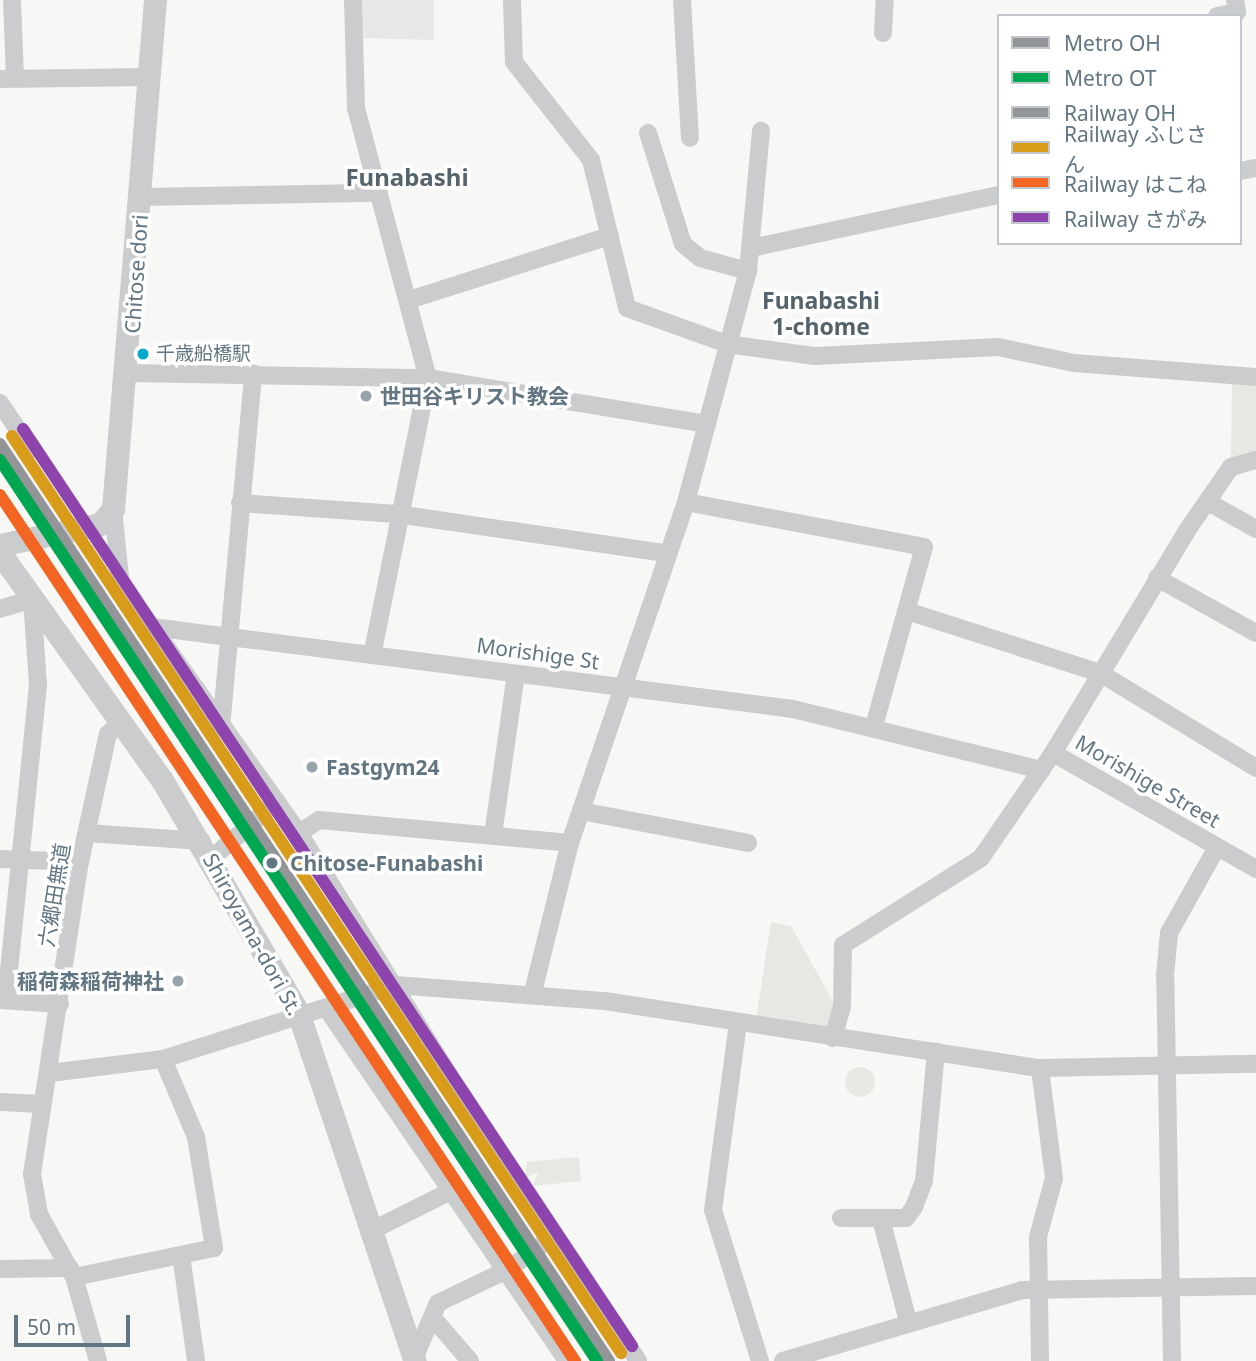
<!DOCTYPE html>
<html>
<head>
<meta charset="utf-8">
<style>
  body { margin:0 }
  #map { position:relative; width:1256px; height:1361px; overflow:hidden; background:#f7f7f6; font-family:"Noto Sans","Noto Sans JP",sans-serif }
  div>[style] { position:absolute }
  [style*='--x'] { left:calc(var(--x)*1px); top:calc(var(--y)*1px); width:calc(var(--w)*1px); rotate:calc(var(--a)*1deg) }
  .built>* { inset:0; background:#e6e8e7 }
  .green>* { inset:0; background:#e6e9e3 }
  .round { border-radius:50% }
  .minor>* { height:18px; margin:-9px; padding:0 9px; transform-origin:9px; border-radius:9px; background:#cbcccd }
  .tertiary>* { height:23px; margin:-11.5px; padding:0 11.5px; transform-origin:11.5px; border-radius:11.5px; background:#cbcccd }
  .rail-1>* { height:12px; margin:-6px; padding:0 6px; transform-origin:6px; border-radius:6px; background:#939598 }
  .rail-2>* { height:12px; margin:-6px; padding:0 6px; transform-origin:6px; border-radius:6px; background:#d99c1a }
  .rail-3>* { height:12px; margin:-6px; padding:0 6px; transform-origin:6px; border-radius:6px; background:#f26522 }
  .rail-4>* { height:12px; margin:-6px; padding:0 6px; transform-origin:6px; border-radius:6px; background:#8e44ad }
  .metro-1>* { height:12px; margin:-6px; padding:0 6px; transform-origin:6px; border-radius:6px; background:#939598 }
  .metro-2>* { height:12px; margin:-6px; padding:0 6px; transform-origin:6px; border-radius:6px; background:#00a650 }
  .dots>* { width:19px; height:19px; translate:-50% -50%; box-sizing:border-box; border:4px solid #fff; border-radius:50% }
  span { translate:-50% -50%; white-space:nowrap; text-align:center; line-height:1.15; -webkit-text-stroke:7px #fff; paint-order:stroke }
  .bus-label { font-size:19px; color:#617682 }
  .left { translate:0 -50%; text-align:left }
  .street-label { font-size:21px; color:#617682 }
  .poi-label { font-size:21px; color:#617682; font-weight:700 }
  .right { translate:-100% -50%; text-align:right }
  .stop-label { font-size:21px; color:#617682; font-weight:700 }
  .neighbourhood-label { font-size:23px; color:#54636c; font-weight:700 }
  .quarter-label { font-size:24px; color:#54636c; font-weight:700 }
  .legend { position:absolute; left:997px; top:14px; width:245px; height:231px; box-sizing:border-box; background:#fff; border:2px solid #c0c8cd; margin:0; padding:9px 12px; list-style:none; font-size:21px; color:#617682 }
  .legend li { display:flex; align-items:center; gap:14px; height:35px }
  .legend b { width:35px; border:2px solid #c0c8cd }
  .scale { position:absolute; left:14px; top:1315px; width:116px; height:32px; box-sizing:border-box; border:4px solid #617682; border-top:0; padding-left:9px; font-size:21px; line-height:24px; white-space:nowrap; color:#617682; -webkit-text-stroke:5px #fff; paint-order:stroke }
</style>
</head>
<body>
<div id="map">
  <div class="built">
    <i style="clip-path:polygon(358px 0,434px 0,434px 40px,358px 38px)"></i>
  </div>
  <div class="green">
    <i style="clip-path:polygon(1232px 379px,1256px 384px,1256px 453px,1231px 459px)"></i>
    <i style="clip-path:polygon(771px 922px,791px 926px,835px 1005px,827px 1031px,756px 1019px)"></i>
    <i class="round" style="left:845px;top:1067px;width:30px;height:30px"></i>
    <i style="clip-path:polygon(579px 1157px,581px 1181px,533px 1186px,538px 1172px,525px 1178px,527px 1162px)"></i>
  </div>
  <div class="minor">
    <i style="--x:12;--y:0;--w:77;--a:87.8"></i>
    <i style="--x:353;--y:0;--w:108;--a:88.4"></i>
    <i style="--x:356;--y:108;--w:279;--a:75.1"></i>
    <i style="--x:428;--y:378;--w:279;--a:101.4"></i>
    <i style="--x:512;--y:0;--w:62;--a:88.2"></i>
    <i style="--x:514;--y:62;--w:125;--a:51.8"></i>
    <i style="--x:591;--y:160;--w:152;--a:76.3"></i>
    <i style="--x:627;--y:308;--w:106;--a:19.8"></i>
    <i style="--x:727;--y:344;--w:89;--a:7.8"></i>
    <i style="--x:815;--y:356;--w:183;--a:-2.8"></i>
    <i style="--x:998;--y:347;--w:78;--a:11.9"></i>
    <i style="--x:1074;--y:363;--w:183;--a:4.4"></i>
    <i style="--x:682;--y:0;--w:138;--a:86.7"></i>
    <i style="--x:1217;--y:16;--w:20;--a:-11"></i>
    <i style="--x:1237;--y:12;--w:12;--a:-99"></i>
    <i style="--x:883;--y:33;--w:33;--a:-87"></i>
    <i style="--x:0;--y:79;--w:150;--a:-0.8"></i>
    <i style="--x:648;--y:133;--w:116;--a:72.5"></i>
    <i style="--x:683;--y:244;--w:22;--a:39"></i>
    <i style="--x:700;--y:258;--w:50;--a:15.2"></i>
    <i style="--x:1240;--y:171;--w:16;--a:-11"></i>
    <i style="--x:141;--y:197;--w:238;--a:-1"></i>
    <i style="--x:751;--y:248;--w:254;--a:-12.1"></i>
    <i style="--x:409;--y:300;--w:211;--a:-17.7"></i>
    <i style="--x:128;--y:373;--w:300;--a:1"></i>
    <i style="--x:428;--y:378;--w:283;--a:9.4"></i>
    <i style="--x:0;--y:403;--w:55;--a:56"></i>
    <i style="--x:686;--y:502;--w:242;--a:10.7"></i>
    <i style="--x:924;--y:547;--w:186;--a:105.6"></i>
    <i style="--x:1208;--y:502;--w:55;--a:29.4"></i>
    <i style="--x:240;--y:503;--w:157;--a:4"></i>
    <i style="--x:397;--y:514;--w:271;--a:8.3"></i>
    <i style="--x:113;--y:509;--w:78;--a:84.1"></i>
    <i style="--x:121;--y:587;--w:51;--a:52.2"></i>
    <i style="--x:152;--y:627;--w:646;--a:7.29"></i>
    <i style="--x:793;--y:709;--w:256;--a:13.8"></i>
    <i style="--x:1157;--y:578;--w:113;--a:29.1"></i>
    <i style="--x:0;--y:609;--w:34;--a:-17"></i>
    <i style="--x:32;--y:599;--w:86;--a:86"></i>
    <i style="--x:38;--y:685;--w:317;--a:95.8"></i>
    <i style="--x:907;--y:611;--w:203;--a:17.8"></i>
    <i style="--x:1100;--y:673;--w:183;--a:31.3"></i>
    <i style="--x:152;--y:627;--w:253;--a:54.5"></i>
    <i style="--x:299;--y:833;--w:288;--a:58.2"></i>
    <i style="--x:451;--y:1078;--w:339;--a:56.5"></i>
    <i style="--x:221;--y:728;--w:356;--a:-84.8"></i>
    <i style="--x:1053;--y:753;--w:234;--a:29.7"></i>
    <i style="--x:581;--y:811;--w:170;--a:10.8"></i>
    <i style="--x:87;--y:833;--w:115;--a:4"></i>
    <i style="--x:299;--y:833;--w:24;--a:-33"></i>
    <i style="--x:319;--y:820;--w:252;--a:5.2"></i>
    <i style="--x:493;--y:835;--w:163;--a:-81.9"></i>
    <i style="--x:212;--y:858;--w:86;--a:-41.2"></i>
    <i style="--x:0;--y:859;--w:80;--a:2.1"></i>
    <i style="--x:533;--y:992;--w:154;--a:-76.1"></i>
    <i style="--x:570;--y:843;--w:360;--a:-71.2"></i>
    <i style="--x:686;--y:502;--w:239;--a:-75"></i>
    <i style="--x:748;--y:271;--w:141;--a:-84.7"></i>
    <i style="--x:0;--y:1000;--w:60;--a:3.8"></i>
    <i style="--x:327;--y:1009;--w:426;--a:55.7"></i>
    <i style="--x:738;--y:1023;--w:189;--a:97.6"></i>
    <i style="--x:713;--y:1210;--w:158;--a:72.7"></i>
    <i style="--x:833;--y:1038;--w:32;--a:-74"></i>
    <i style="--x:842;--y:1007;--w:62;--a:-89.1"></i>
    <i style="--x:843;--y:945;--w:163;--a:-32.2"></i>
    <i style="--x:981;--y:858;--w:127;--a:-55.6"></i>
    <i style="--x:1053;--y:753;--w:262;--a:-58.9"></i>
    <i style="--x:1188;--y:529;--w:75;--a:-55.3"></i>
    <i style="--x:1231;--y:467;--w:26;--a:-16"></i>
    <i style="--x:50;--y:1073;--w:114;--a:-7.1"></i>
    <i style="--x:163;--y:1059;--w:244;--a:-17.6"></i>
    <i style="--x:396;--y:985;--w:210;--a:4.4"></i>
    <i style="--x:605;--y:1001;--w:440;--a:8.8"></i>
    <i style="--x:1040;--y:1068;--w:216;--a:-1.1"></i>
    <i style="--x:0;--y:1102;--w:42;--a:2.7"></i>
    <i style="--x:841;--y:1218;--w:65;--a:0"></i>
    <i style="--x:906;--y:1218;--w:14;--a:-54"></i>
    <i style="--x:914;--y:1207;--w:28;--a:-69"></i>
    <i style="--x:924;--y:1181;--w:130;--a:-84.7"></i>
    <i style="--x:881;--y:1219;--w:106;--a:75.2"></i>
    <i style="--x:369;--y:1232;--w:94;--a:-26.6"></i>
    <i style="--x:181;--y:1255;--w:107;--a:81.9"></i>
    <i style="--x:0;--y:1269;--w:70;--a:-0.8"></i>
    <i style="--x:74;--y:1277;--w:143;--a:-11.7"></i>
    <i style="--x:214;--y:1248;--w:112;--a:-99.2"></i>
    <i style="--x:196;--y:1137;--w:85;--a:-112.9"></i>
    <i style="--x:433;--y:1318;--w:57;--a:49.3"></i>
    <i style="--x:98;--y:1361;--w:87;--a:-105.9"></i>
    <i style="--x:74;--y:1277;--w:72;--a:-119.1"></i>
    <i style="--x:39;--y:1214;--w:41;--a:-99.9"></i>
    <i style="--x:32;--y:1174;--w:316;--a:-81.3"></i>
    <i style="--x:80;--y:862;--w:131;--a:-77.7"></i>
    <i style="--x:108;--y:734;--w:18;--a:-45"></i>
    <i style="--x:413;--y:1361;--w:63;--a:-66.7"></i>
    <i style="--x:438;--y:1303;--w:76;--a:-25.6"></i>
    <i style="--x:507;--y:1270;--w:58;--a:-35.9"></i>
    <i style="--x:783;--y:1361;--w:249;--a:-16.5"></i>
    <i style="--x:1022;--y:1290;--w:234;--a:-1"></i>
    <i style="--x:1040;--y:1361;--w:124;--a:-90.9"></i>
    <i style="--x:1038;--y:1237;--w:61;--a:-74.8"></i>
    <i style="--x:1054;--y:1178;--w:111;--a:-97.3"></i>
    <i style="--x:1172;--y:1361;--w:385;--a:-91"></i>
    <i style="--x:1165;--y:976;--w:43;--a:-84.7"></i>
    <i style="--x:1169;--y:933;--w:98;--a:-60.8"></i>
  </div>
  <div class="tertiary">
    <i style="--x:0;--y:545;--w:102;--a:-11.9"></i>
    <i style="--x:100;--y:524;--w:20;--a:-49"></i>
    <i style="--x:113;--y:509;--w:511;--a:-85.28"></i>
    <i style="--x:0;--y:553;--w:279;--a:54.5"></i>
    <i style="--x:162;--y:780;--w:269;--a:59.6"></i>
    <i style="--x:298;--y:1012;--w:368;--a:71.5"></i>
  </div>
  <div class="rail-1">
    <i style="--x:0;--y:453;--w:1089;--a:56.46"></i>
  </div>
  <div class="rail-2">
    <i style="--x:12;--y:436;--w:1101;--a:56.41"></i>
  </div>
  <div class="rail-3">
    <i style="--x:0;--y:495;--w:1040;--a:56.42"></i>
  </div>
  <div class="rail-4">
    <i style="--x:23;--y:429;--w:1101;--a:56.41"></i>
  </div>
  <div class="metro-1">
    <i style="--x:0;--y:444;--w:1101;--a:56.41"></i>
  </div>
  <div class="metro-2">
    <i style="--x:0;--y:460;--w:1081;--a:56.47"></i>
  </div>
  <div class="dots">
    <i style="left:143px;top:354px;background:#00a9ce"></i>
    <i style="left:366px;top:396px;background:#96a3ab"></i>
    <i style="left:312px;top:767px;background:#96a3ab"></i>
    <i style="left:272px;top:863px;background:#617682"></i>
    <i style="left:178px;top:981px;background:#96a3ab"></i>
  </div>
  <div class="bus-label">
    <span class="left" style="left:156px;top:354px">千歳船橋駅</span>
  </div>
  <div class="street-label">
    <span style="left:136px;top:274px;rotate:-86deg">Chitose dori</span>
    <span style="left:538px;top:653px;rotate:8deg">Morishige St</span>
    <span style="left:1148px;top:781px;rotate:30deg">Morishige Street</span>
    <span style="left:54px;top:895px;rotate:-81deg">六郷田無道</span>
    <span style="left:253px;top:934px;rotate:61deg">Shiroyama-dori St.</span>
  </div>
  <div class="poi-label">
    <span class="left" style="left:380px;top:396px">世田谷キリスト教会</span>
    <span class="left" style="left:326px;top:767px">Fastgym24</span>
    <span class="right" style="left:164px;top:981px">稲荷森稲荷神社</span>
  </div>
  <div class="stop-label">
    <span class="left" style="left:290px;top:863px">Chitose-Funabashi</span>
  </div>
  <div class="neighbourhood-label">
    <span style="left:821px;top:313px">Funabashi<br>1-chome</span>
  </div>
  <div class="quarter-label">
    <span style="left:407px;top:177px">Funabashi</span>
  </div>
  <ul class="legend">
  <li><b style="height:9px;background:#939598"></b>Metro OH</li>
  <li><b style="height:9px;background:#00a650"></b>Metro OT</li>
  <li><b style="height:9px;background:#939598"></b>Railway OH</li>
  <li><b style="height:9px;background:#d99c1a"></b>Railway ふじさん</li>
  <li><b style="height:9px;background:#f26522"></b>Railway はこね</li>
  <li><b style="height:9px;background:#8e44ad"></b>Railway さがみ</li>
  </ul>
  <div class="scale">50 m</div>
</div>
</body>
</html>
